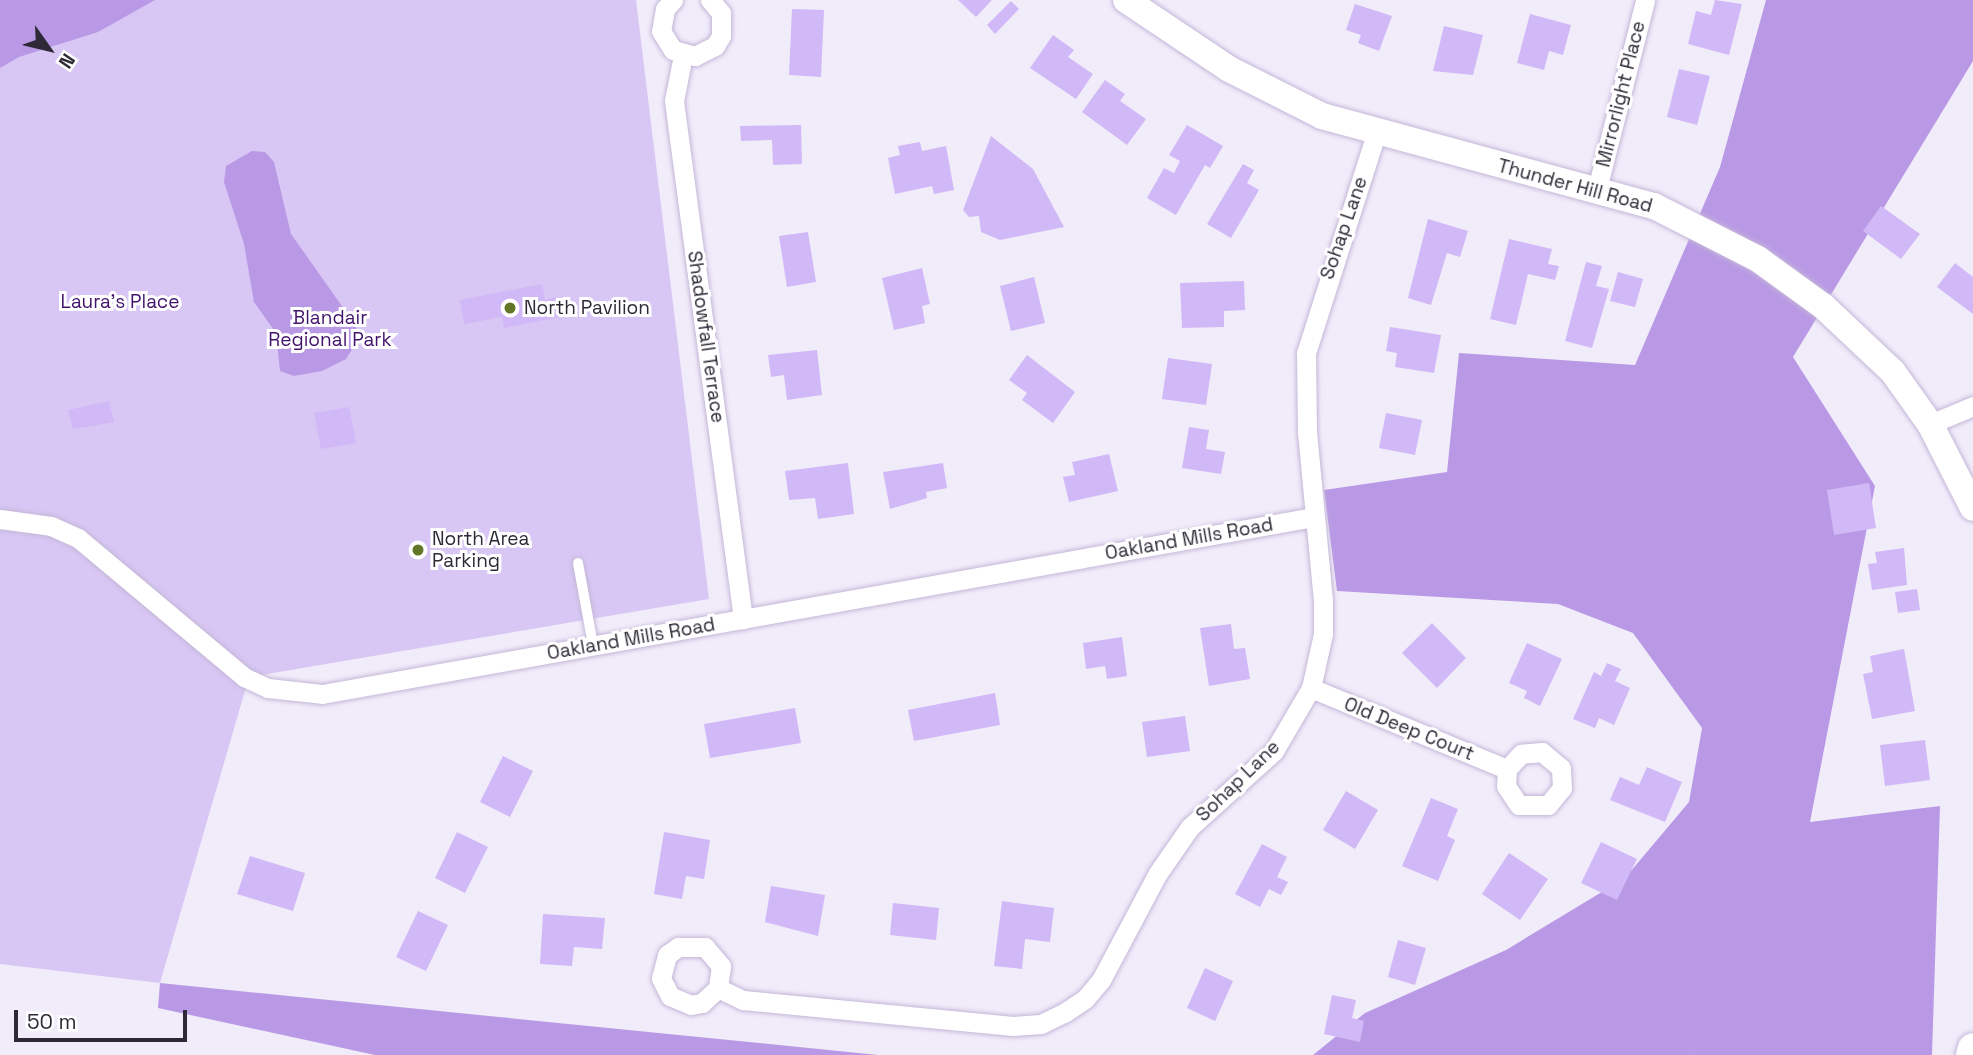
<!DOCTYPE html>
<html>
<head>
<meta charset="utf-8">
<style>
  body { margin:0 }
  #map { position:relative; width:1973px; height:1055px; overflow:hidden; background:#f1ecfa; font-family:"Space Grotesk",sans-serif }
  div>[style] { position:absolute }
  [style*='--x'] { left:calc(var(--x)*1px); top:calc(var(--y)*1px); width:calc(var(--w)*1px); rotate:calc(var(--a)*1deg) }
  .green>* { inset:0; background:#d8c7f4 }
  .forest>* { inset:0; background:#b999e5 }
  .stream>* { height:7px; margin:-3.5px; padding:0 3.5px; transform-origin:3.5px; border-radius:3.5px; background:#ba9ae6 }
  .building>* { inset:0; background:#d1b8f6 }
  .roads { filter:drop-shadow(0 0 2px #c4b7d8) drop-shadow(0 0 2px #c4b7d8) }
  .lane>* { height:10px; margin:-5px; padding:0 5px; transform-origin:5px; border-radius:5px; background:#fff }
  .street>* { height:19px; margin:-9.5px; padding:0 9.5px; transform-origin:9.5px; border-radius:9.5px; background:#fff }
  .secondary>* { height:26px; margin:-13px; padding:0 13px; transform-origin:13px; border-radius:13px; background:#fff }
  .primary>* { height:30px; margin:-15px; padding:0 15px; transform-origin:15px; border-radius:15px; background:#fff }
  .dots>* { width:19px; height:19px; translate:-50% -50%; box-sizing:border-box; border:4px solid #fff; border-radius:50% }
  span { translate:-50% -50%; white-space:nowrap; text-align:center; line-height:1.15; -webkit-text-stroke:6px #fff; paint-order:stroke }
  .street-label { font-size:19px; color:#2e2936 }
  .park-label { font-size:19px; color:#42136c }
  .poi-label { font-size:19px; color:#2e2936 }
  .left { translate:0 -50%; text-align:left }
  .north { position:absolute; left:14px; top:14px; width:70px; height:70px; -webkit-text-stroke:5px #fff; paint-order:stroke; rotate:124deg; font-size:19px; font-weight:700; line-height:28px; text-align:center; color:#2e2936 }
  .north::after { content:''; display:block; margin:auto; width:24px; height:32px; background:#2e2936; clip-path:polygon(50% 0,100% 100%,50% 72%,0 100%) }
  .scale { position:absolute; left:14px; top:1010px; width:173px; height:32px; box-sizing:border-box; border:4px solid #2e2936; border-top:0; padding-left:9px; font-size:21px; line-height:24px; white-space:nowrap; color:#2e2936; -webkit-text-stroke:5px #fff; paint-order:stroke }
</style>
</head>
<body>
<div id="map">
  <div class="green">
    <i style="clip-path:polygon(0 0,636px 0,709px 599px,249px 677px,160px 983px,0 964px)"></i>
  </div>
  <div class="forest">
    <i style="clip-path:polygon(0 0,155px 0,98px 32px,19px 57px,0 68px)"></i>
    <i style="clip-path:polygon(1766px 0,1973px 0,1973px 61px,1793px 357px,1875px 486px,1810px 822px,1940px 806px,1932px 1055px,1313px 1055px,1365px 1013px,1506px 950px,1625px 878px,1689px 802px,1702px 728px,1633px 633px,1558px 604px,1337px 591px,1324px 490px,1447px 472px,1459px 353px,1635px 365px,1720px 167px)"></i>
    <i style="clip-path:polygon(252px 151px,265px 152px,274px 162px,291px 234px,356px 326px,356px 343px,346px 359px,322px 371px,294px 376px,280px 371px,276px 333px,254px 302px,244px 244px,224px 182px,226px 166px)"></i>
    <i style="clip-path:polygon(160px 983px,878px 1055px,375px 1055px,158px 1008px)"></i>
  </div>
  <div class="stream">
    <i style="--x:0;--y:24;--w:82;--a:-17.1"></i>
    <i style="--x:1688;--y:1055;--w:58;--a:-49.2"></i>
    <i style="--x:1726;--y:1011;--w:52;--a:-60"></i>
    <i style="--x:1752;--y:966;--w:21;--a:-39"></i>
    <i style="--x:1768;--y:953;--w:111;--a:-20.1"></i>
    <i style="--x:1872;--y:915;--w:70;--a:-35.1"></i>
  </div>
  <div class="building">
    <i style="clip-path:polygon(958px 0,992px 0,976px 17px)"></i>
    <i style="clip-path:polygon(1715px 0,1742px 4px,1729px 55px,1688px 44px,1696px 11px,1711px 15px)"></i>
    <i style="clip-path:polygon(1011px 1px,1019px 9px,995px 34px,987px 25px)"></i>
    <i style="clip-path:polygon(1355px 4px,1392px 16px,1379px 51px,1358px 43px,1361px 35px,1346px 30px)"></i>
    <i style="clip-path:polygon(792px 9px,824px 10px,821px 77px,789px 75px)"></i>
    <i style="clip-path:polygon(1530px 14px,1571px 25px,1563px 55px,1549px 51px,1544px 70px,1517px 63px)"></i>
    <i style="clip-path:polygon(1444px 26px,1483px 35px,1473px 75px,1433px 71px)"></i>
    <i style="clip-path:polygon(1053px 35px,1074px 50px,1068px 57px,1093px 74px,1076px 99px,1030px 68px)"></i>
    <i style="clip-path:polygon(1679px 69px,1710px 76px,1697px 125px,1667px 117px)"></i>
    <i style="clip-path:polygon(1105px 80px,1125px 94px,1120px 101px,1146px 119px,1127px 145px,1082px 112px)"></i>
    <i style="clip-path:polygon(801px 125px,802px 164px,773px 165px,772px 140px,741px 141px,740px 126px)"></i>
    <i style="clip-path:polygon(1187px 125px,1223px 146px,1210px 168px,1205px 165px,1176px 215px,1147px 198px,1164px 168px,1174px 173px,1180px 161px,1169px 155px)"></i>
    <i style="clip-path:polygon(991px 136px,1033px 169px,1064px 227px,1000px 240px,981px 232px,979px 216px,969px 217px,963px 210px)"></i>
    <i style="clip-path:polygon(920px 142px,922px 151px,946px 146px,954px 190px,934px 194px,932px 186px,895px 194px,888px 158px,900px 155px,898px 146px)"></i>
    <i style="clip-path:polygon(1243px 164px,1254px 170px,1247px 183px,1259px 190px,1231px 238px,1207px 224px)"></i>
    <i style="clip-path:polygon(1881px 206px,1920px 234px,1901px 259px,1863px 231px)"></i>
    <i style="clip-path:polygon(1428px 219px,1468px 231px,1460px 257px,1447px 253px,1431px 305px,1408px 298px)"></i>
    <i style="clip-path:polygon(808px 232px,816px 282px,787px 287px,779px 236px)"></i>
    <i style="clip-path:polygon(1509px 239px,1552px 249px,1548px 264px,1559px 266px,1555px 280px,1528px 274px,1516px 325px,1490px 319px)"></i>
    <i style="clip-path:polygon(1586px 262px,1602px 266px,1596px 286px,1609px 289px,1592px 348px,1565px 341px)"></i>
    <i style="clip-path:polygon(1955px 263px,1973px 277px,1973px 314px,1937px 287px)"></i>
    <i style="clip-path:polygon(922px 268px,930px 304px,922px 306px,925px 323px,894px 330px,882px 278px)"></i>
    <i style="clip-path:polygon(1618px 272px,1643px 279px,1635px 307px,1610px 301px)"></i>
    <i style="clip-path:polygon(1034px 277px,1045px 323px,1011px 331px,1000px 286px)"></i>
    <i style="clip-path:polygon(1244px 281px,1245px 310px,1224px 311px,1224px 327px,1182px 328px,1180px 283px)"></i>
    <i style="clip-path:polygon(542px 284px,545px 300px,556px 297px,560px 317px,504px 328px,502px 317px,464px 324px,460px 300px)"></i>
    <i style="clip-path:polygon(1390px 327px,1441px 335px,1434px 373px,1395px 367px,1397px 353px,1386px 351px)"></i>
    <i style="clip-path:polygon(817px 350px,822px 395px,787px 400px,784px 375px,771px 377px,768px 355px)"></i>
    <i style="clip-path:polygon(1027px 355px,1075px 392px,1053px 423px,1022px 400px,1027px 393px,1009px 380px)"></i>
    <i style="clip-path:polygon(1168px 358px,1212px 364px,1206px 405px,1162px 399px)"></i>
    <i style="clip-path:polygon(109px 401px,114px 422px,73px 429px,68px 410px)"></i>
    <i style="clip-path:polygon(349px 407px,356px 443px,321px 449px,314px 413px)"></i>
    <i style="clip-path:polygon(1386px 413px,1422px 420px,1415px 455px,1379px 448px)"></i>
    <i style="clip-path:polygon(1189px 427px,1209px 430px,1206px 449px,1225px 452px,1221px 474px,1182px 468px)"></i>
    <i style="clip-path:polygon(1109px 454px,1118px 491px,1069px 502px,1063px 477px,1075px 475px,1072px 462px)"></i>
    <i style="clip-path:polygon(848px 463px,854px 514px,818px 519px,815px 498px,789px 500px,785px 471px)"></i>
    <i style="clip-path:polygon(943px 463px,947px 488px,926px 492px,927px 498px,890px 509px,883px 472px)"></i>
    <i style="clip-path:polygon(1869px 483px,1876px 528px,1834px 535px,1827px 490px)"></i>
    <i style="clip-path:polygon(1904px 548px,1907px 585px,1872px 590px,1868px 564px,1877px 563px,1875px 552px)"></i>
    <i style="clip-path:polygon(1917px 589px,1920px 610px,1898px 613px,1895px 592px)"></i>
    <i style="clip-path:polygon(1432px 623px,1466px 658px,1437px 688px,1402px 653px)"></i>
    <i style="clip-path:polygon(1231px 624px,1234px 649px,1245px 648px,1250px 679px,1209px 686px,1200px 628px)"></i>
    <i style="clip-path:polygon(1122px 637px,1127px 676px,1107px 679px,1105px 666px,1086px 669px,1083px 643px)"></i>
    <i style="clip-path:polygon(1527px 643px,1562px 659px,1540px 706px,1524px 698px,1527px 691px,1509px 683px)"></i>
    <i style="clip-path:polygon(1904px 649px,1915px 711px,1872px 719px,1863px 674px,1873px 672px,1870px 656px)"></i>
    <i style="clip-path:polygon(1607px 663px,1621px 669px,1615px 681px,1630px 688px,1614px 725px,1599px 718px,1595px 728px,1573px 719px,1594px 672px,1601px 676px)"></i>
    <i style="clip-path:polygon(995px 693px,1000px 725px,914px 741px,908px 710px)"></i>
    <i style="clip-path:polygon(795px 708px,801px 743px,710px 758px,704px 724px)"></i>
    <i style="clip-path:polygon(1185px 716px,1190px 751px,1147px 757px,1142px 722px)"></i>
    <i style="clip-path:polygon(1925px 740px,1930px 780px,1885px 786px,1880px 745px)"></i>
    <i style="clip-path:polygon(503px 756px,533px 771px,510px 817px,480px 802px)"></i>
    <i style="clip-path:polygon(1647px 767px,1682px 782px,1665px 822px,1610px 800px,1620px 777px,1639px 785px)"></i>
    <i style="clip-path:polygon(1346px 791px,1378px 810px,1355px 849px,1323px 830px)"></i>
    <i style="clip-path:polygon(1431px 798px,1458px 809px,1447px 836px,1455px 840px,1438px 881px,1402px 866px)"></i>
    <i style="clip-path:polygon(457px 832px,488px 847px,465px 893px,435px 878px)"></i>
    <i style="clip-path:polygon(664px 832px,710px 840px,704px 879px,686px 876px,682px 899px,654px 894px)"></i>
    <i style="clip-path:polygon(1601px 842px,1637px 859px,1617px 900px,1581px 883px)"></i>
    <i style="clip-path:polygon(1262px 844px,1287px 857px,1277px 877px,1288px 882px,1281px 895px,1269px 889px,1260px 907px,1235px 894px)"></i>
    <i style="clip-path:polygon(1509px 853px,1548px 879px,1520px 920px,1482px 894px)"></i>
    <i style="clip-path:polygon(250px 856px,305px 873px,293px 911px,237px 894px)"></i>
    <i style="clip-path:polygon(771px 886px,825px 895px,818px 936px,765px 922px)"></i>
    <i style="clip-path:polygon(1002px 901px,1054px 908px,1050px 942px,1025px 939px,1022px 969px,994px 966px)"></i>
    <i style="clip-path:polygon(893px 903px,939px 908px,936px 940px,890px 935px)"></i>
    <i style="clip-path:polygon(418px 911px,448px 925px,426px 971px,396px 957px)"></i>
    <i style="clip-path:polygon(543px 914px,605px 918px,602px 949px,574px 947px,572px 966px,540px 964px)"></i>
    <i style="clip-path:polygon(1398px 940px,1426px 948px,1415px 985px,1388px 977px)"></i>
    <i style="clip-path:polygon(1205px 968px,1233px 981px,1215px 1021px,1187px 1008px)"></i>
    <i style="clip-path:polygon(1332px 995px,1356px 1000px,1352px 1018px,1364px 1021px,1360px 1042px,1324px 1034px)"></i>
  </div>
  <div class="roads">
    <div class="lane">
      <i style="--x:578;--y:563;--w:83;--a:79.6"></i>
    </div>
    <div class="street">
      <i style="--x:673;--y:0;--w:12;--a:132"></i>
      <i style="--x:665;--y:9;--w:22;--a:100"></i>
      <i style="--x:661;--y:31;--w:22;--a:58"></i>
      <i style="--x:673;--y:50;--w:23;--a:15"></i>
      <i style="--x:695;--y:56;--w:22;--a:-27"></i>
      <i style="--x:715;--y:46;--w:12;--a:-59"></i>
      <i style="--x:721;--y:36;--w:23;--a:-90"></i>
      <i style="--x:721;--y:13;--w:17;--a:-130"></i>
      <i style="--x:683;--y:55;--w:47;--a:101.1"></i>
      <i style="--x:674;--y:101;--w:523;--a:82.41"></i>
      <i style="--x:1597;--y:189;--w:195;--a:-75.7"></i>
      <i style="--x:1930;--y:424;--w:47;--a:-22.7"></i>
      <i style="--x:0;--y:519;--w:51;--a:7.8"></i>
      <i style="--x:51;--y:526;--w:30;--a:24"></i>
      <i style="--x:78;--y:538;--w:217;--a:39.9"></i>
      <i style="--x:244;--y:677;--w:26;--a:25"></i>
      <i style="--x:268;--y:688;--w:54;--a:6.3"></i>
      <i style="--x:322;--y:694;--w:1008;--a:-10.12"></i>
      <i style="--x:1311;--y:688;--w:212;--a:22.5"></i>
      <i style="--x:1507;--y:769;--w:17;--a:93"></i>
      <i style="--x:1506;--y:786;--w:23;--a:56"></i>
      <i style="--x:1519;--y:805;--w:29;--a:0"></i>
      <i style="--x:1548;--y:805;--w:22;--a:-51"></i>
      <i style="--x:1562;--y:788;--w:20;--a:-93"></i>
      <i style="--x:1561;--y:768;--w:25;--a:-140"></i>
      <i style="--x:1542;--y:752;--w:21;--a:175"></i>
      <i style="--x:1521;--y:754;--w:21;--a:133"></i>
      <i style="--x:718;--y:988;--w:22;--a:137"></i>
      <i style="--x:702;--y:1003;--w:11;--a:170"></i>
      <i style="--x:691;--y:1005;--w:23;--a:-157"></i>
      <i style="--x:670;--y:996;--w:20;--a:-117"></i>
      <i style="--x:661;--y:978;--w:24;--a:-75"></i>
      <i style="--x:667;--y:955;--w:14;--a:-36"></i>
      <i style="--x:678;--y:947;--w:27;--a:0"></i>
      <i style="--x:705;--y:947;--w:25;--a:50"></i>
      <i style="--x:721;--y:966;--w:22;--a:98"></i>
      <i style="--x:718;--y:988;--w:28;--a:26"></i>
      <i style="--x:743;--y:1000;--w:271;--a:5.5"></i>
      <i style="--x:1013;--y:1026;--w:28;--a:-4"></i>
      <i style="--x:1041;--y:1024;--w:25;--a:-26"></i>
      <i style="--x:1064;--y:1013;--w:25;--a:-34"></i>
      <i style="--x:1085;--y:999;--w:25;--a:-50"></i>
      <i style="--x:1101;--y:980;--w:121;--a:-62"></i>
      <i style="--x:1158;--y:873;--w:56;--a:-55.2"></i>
      <i style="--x:1190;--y:827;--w:113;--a:-42.1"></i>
      <i style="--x:1274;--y:751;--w:73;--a:-59.6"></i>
      <i style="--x:1311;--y:688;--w:55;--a:-77.5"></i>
      <i style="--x:1323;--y:634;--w:33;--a:-90"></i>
      <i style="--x:1323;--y:601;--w:169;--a:-95.4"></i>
      <i style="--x:1307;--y:433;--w:80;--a:-90.7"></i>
      <i style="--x:1306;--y:353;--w:230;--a:-72.3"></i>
    </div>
    <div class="secondary">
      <i style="--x:1126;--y:0;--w:124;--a:33.8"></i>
      <i style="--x:1229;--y:69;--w:104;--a:26.8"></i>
      <i style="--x:1322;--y:116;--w:344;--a:15.2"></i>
      <i style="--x:1654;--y:206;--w:117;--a:27"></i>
      <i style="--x:1758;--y:259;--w:80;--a:35.9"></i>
      <i style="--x:1823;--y:306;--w:96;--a:43.3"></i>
      <i style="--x:1893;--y:372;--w:64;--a:54.6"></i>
      <i style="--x:1930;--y:424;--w:94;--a:62.9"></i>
    </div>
    <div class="primary">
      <i style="--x:1971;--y:1055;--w:7;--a:-74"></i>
    </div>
  </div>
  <div class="dots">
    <i style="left:510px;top:308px;background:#617626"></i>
    <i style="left:418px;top:550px;background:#617626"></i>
  </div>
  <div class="street-label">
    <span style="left:1621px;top:94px;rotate:-76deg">Mirrorlight Place</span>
    <span style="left:1575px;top:186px;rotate:15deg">Thunder Hill Road</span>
    <span style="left:1344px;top:228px;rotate:-71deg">Sohap Lane</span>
    <span style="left:706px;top:337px;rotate:82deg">Shadowfall Terrace</span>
    <span style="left:1189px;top:539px;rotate:-10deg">Oakland Mills Road</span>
    <span style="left:631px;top:639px;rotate:-10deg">Oakland Mills Road</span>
    <span style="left:1409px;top:729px;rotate:22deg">Old Deep Court</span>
    <span style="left:1238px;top:781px;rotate:-44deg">Sohap Lane</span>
  </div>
  <div class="park-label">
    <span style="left:120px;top:302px">Laura's Place</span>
    <span style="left:330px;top:329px">Blandair<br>Regional Park</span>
  </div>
  <div class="poi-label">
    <span class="left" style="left:524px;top:308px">North Pavilion</span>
    <span class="left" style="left:432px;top:550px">North Area<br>Parking</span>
  </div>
  <div class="north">N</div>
  <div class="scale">50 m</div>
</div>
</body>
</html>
